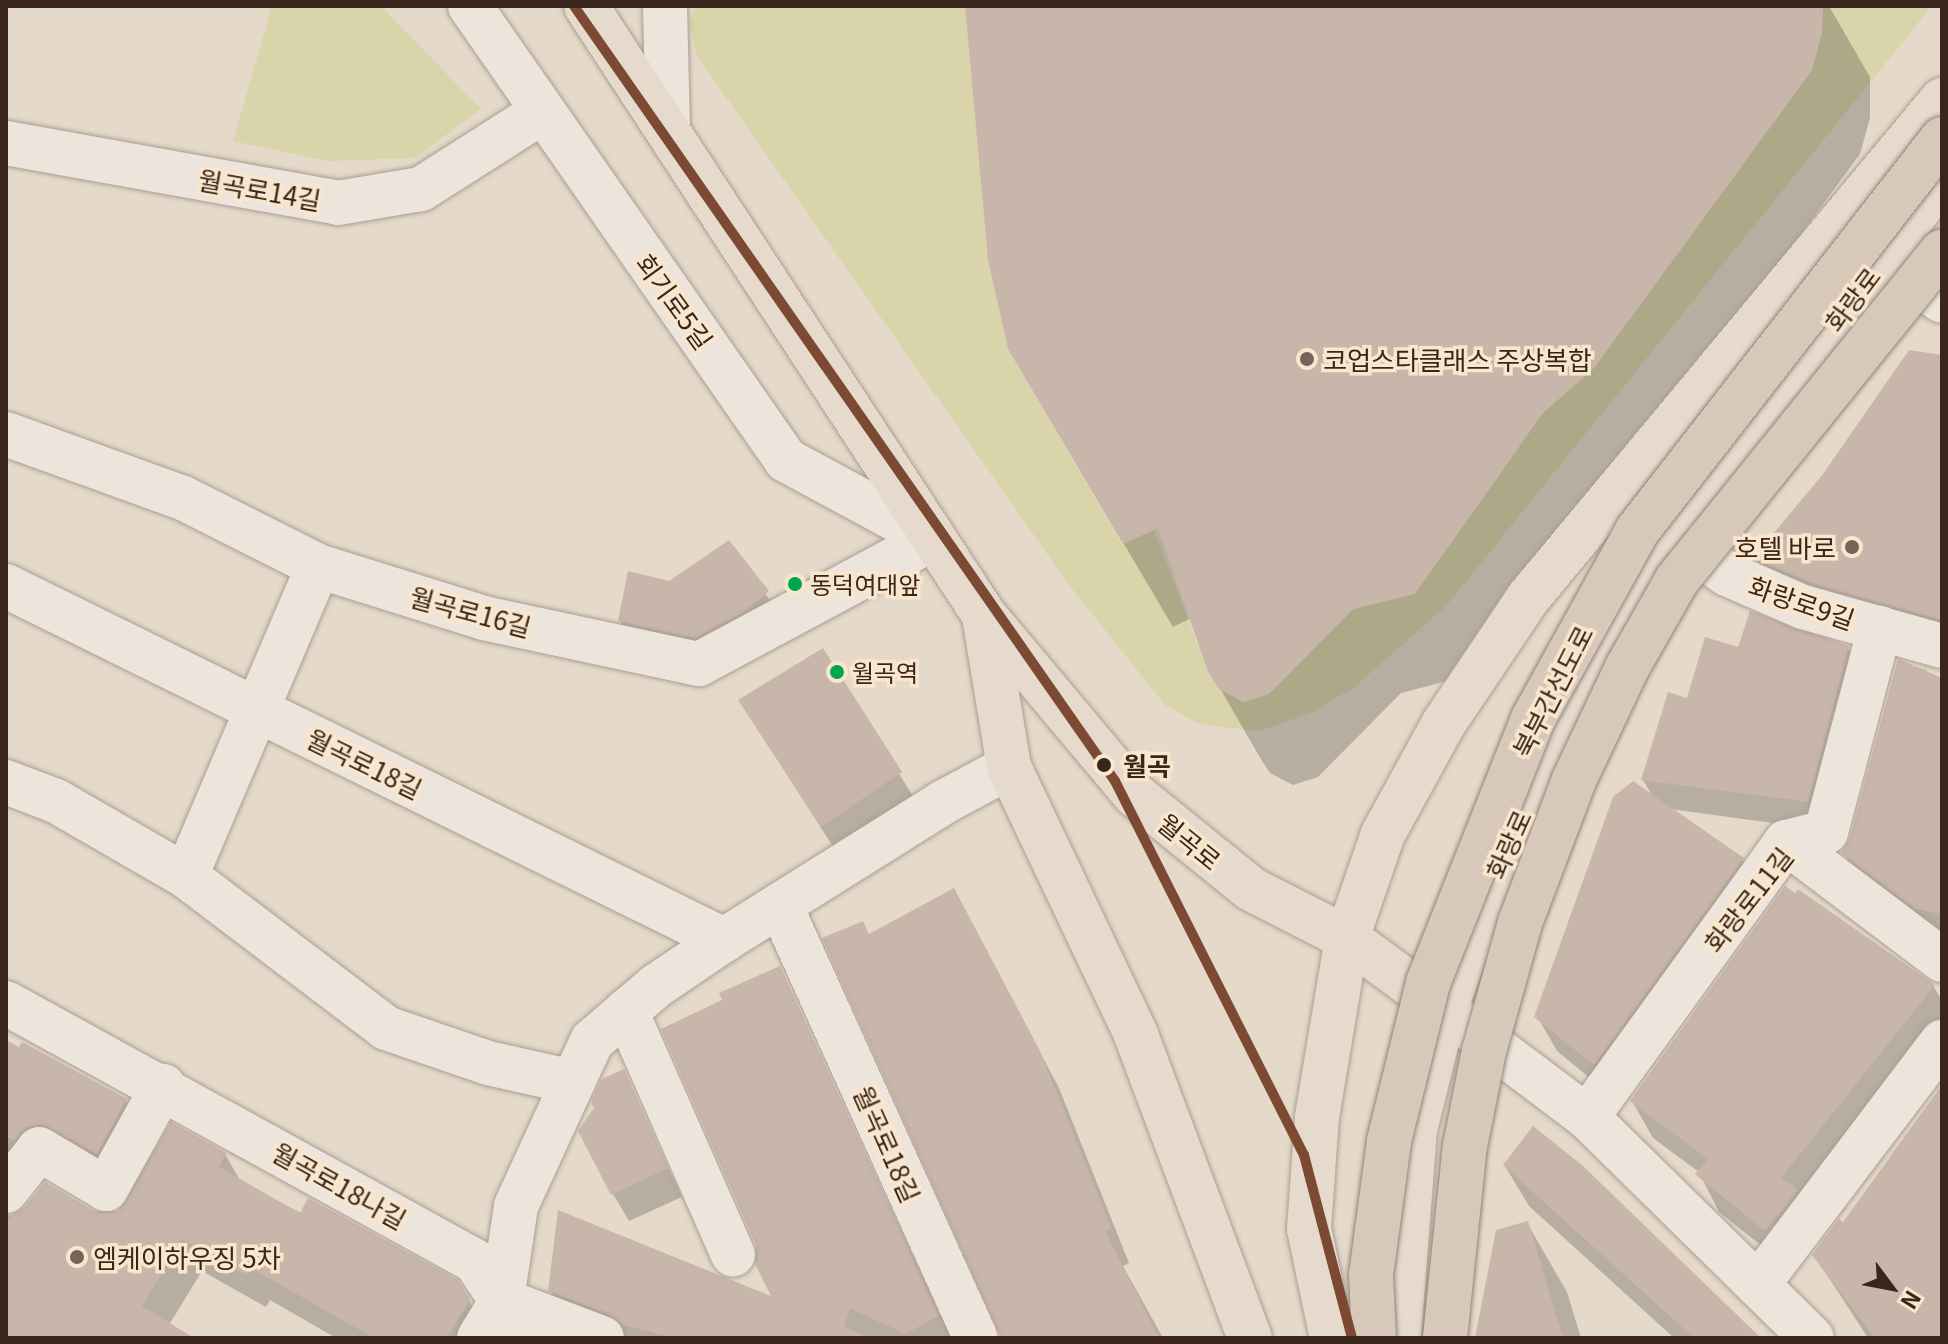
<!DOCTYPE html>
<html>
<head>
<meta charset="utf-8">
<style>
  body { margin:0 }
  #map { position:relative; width:1948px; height:1344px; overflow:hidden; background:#e5d9c9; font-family:Georgia,"Noto Sans KR",serif }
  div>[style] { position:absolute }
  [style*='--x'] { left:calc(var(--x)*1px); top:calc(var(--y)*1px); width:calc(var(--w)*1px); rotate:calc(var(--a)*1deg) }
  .green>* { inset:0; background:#d9d4aa }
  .shadow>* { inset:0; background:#0003 }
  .building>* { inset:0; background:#c9b6aa }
  .roads { filter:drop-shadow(0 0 2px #aa9e93) drop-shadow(0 0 2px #aa9e93) }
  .street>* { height:44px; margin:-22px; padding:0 22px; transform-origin:22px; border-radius:22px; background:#ede5dc }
  .secondary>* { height:44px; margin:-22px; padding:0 22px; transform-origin:22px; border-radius:22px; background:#ede5dc }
  .primary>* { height:44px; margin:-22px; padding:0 22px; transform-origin:22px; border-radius:22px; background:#e5dacc }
  .bridges { filter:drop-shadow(0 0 2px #8f847a) drop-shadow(0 0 2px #8f847a) }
  .highway-bridge>* { height:44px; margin:-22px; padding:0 22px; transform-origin:22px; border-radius:22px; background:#d8c8ba }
  .metro-1>* { height:10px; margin:-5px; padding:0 5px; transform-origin:5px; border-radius:5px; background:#7c4932 }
  .dots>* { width:22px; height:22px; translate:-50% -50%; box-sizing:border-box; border:4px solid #f8e6cd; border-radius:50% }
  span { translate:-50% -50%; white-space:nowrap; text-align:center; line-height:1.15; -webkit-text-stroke:7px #f8e6cd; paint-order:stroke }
  .bus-label { font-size:24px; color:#39251b }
  .left { translate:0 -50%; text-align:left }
  .street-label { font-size:26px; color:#39251b }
  .poi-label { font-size:26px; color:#39251b }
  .right { translate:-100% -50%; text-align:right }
  .stop-label { font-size:26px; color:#39251b; font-weight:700 }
  .frame { position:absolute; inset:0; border:8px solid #39251b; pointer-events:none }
  .north { position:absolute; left:1852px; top:1248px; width:80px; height:80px; -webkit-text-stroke:6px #f8e6cd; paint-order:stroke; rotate:122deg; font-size:22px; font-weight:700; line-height:32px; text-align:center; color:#39251b }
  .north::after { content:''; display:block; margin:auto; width:28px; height:36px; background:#39251b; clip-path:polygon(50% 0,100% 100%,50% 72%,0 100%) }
</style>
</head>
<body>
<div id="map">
  <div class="green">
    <i style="clip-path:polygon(272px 6px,381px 6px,481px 109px,415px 158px,327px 161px,233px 141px)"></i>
    <i style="clip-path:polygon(696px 6px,965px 6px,988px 260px,1008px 349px,1122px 544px,1154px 530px,1208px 672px,1219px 689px,1244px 702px,1269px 694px,1353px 609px,1415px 593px,1543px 413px,1594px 368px,1812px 70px,1823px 6px,1932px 6px,1446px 606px,1353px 688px,1311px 713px,1258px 731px,1199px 724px,1165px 705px,1069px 585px,697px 56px,689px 23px)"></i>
  </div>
  <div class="shadow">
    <i style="clip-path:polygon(967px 6px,1829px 6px,1870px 77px,1870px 118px,1860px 154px,1641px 452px,1463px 677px,1401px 693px,1318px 777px,1293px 785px,1270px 773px,1259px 756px,1210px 671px,1191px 618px,1173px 627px,1059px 434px)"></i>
    <i style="clip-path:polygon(1910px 352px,1942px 357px,1942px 655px,1780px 601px,1756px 558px,1824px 475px)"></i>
    <i style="clip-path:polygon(729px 543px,784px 620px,712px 665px,636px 649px,620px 621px)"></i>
    <i style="clip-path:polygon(1848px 648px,1864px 676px,1824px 830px,1670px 809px,1742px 859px,1762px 893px,1614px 1098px,1557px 1051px,1537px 1016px,1653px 797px,1643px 780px,1688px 701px)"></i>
    <i style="clip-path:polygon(823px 651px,924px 814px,846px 867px,740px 701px)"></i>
    <i style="clip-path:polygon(1899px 662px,1926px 670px,1942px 697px,1942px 945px,1865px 889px,1844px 853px,1852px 839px)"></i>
    <i style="clip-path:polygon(1798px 892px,1934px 987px,1942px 1001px,1942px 1040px,1787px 1266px,1719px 1212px,1699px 1172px,1653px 1138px,1632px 1101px)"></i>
    <i style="clip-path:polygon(973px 925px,1059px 1088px,1129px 1263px,1123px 1266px,1163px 1338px,1000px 1338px,1001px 1327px,869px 936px)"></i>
    <i style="clip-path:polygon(779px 968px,951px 1338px,600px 1338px,570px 1325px,550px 1290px,775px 1300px,758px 1245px,725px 1001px)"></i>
    <i style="clip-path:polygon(6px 1042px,126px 1100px,145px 1134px,116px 1186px,39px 1166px,6px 1212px)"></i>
    <i style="clip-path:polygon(623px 1071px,682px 1197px,629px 1221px,613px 1194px,596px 1108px)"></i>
    <i style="clip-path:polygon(1942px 1089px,1942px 1338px,1868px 1338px,1814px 1255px,1844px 1225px)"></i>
    <i style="clip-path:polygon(225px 1154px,241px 1182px,469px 1300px,486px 1338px,336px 1338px,270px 1300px,266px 1307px,202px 1271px,169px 1325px,190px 1338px,6px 1338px,6px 1215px,17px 1216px,45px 1184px,93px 1213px,119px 1213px)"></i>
    <i style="clip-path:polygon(1505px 1166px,1759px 1338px,1674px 1338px,1529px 1206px)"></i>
    <i style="clip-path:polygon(1527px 1223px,1567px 1292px,1581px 1338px,1482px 1338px)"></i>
  </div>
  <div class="building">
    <i style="clip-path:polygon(965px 6px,1823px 6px,1822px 33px,1812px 70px,1594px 368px,1543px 413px,1415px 594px,1353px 609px,1269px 694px,1244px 702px,1219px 689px,1208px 672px,1158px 528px,1123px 544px,1008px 349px,988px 260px)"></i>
    <i style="clip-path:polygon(1909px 350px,1942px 355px,1941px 620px,1811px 583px,1753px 558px,1823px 474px)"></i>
    <i style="clip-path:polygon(729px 540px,769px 591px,745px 611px,695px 638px,618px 621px,628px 571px,669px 581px)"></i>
    <i style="clip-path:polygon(1750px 611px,1849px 646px,1808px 802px,1641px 780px,1668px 692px,1687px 698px,1705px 637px,1738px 647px)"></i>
    <i style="clip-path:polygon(823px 648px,902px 772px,821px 827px,738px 700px)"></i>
    <i style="clip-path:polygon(1898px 659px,1942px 678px,1942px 914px,1916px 909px,1841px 853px,1850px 838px)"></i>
    <i style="clip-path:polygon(1633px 781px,1744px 858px,1594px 1065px,1534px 1017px,1613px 797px)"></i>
    <i style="clip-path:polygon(1785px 886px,1795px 893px,1798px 889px,1935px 985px,1781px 1178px,1798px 1190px,1765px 1231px,1695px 1174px,1708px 1159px,1630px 1101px)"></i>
    <i style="clip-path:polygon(954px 888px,1040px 1051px,1111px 1228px,1105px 1231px,1159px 1338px,1001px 1338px,822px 938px,863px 921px,869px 934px)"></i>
    <i style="clip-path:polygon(780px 966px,939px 1316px,905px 1334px,850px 1308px,844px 1326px,870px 1338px,674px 1338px,623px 1325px,611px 1315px,548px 1291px,558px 1210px,771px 1296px,755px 1264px,756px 1245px,661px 1029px,722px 1000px,719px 993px)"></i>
    <i style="clip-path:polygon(6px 1040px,19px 1047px,22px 1042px,127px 1099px,97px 1154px,41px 1124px,28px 1127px,14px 1141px,6px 1136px)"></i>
    <i style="clip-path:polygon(624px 1069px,668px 1168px,611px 1195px,578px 1131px,594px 1108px,591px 1102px,602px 1079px)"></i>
    <i style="clip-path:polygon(1942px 1085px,1942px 1338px,1875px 1338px,1812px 1255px,1839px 1219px,1843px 1222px)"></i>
    <i style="clip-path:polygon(171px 1122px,226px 1153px,219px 1167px,300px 1213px,308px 1198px,458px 1280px,470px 1299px,447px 1338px,374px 1338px,251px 1268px,246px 1275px,182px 1239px,142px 1306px,194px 1338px,6px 1338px,6px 1222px,11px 1215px,25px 1207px,45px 1182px,94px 1211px,118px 1211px)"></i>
    <i style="clip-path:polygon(1533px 1126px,1582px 1165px,1761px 1338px,1694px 1338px,1503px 1165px)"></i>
    <i style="clip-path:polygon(1528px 1221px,1563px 1338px,1475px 1338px,1496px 1230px)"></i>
  </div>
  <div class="roads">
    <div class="street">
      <i style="--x:470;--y:6;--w:553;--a:55.16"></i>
      <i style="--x:786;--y:460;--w:166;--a:28.4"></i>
      <i style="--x:665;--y:6;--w:120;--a:88.6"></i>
      <i style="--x:6;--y:143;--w:337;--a:10.2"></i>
      <i style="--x:338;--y:203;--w:84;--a:-9.6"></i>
      <i style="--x:421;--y:189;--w:143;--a:-32.5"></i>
      <i style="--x:1886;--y:260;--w:69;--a:36.2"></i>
      <i style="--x:6;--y:434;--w:188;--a:19.9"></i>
      <i style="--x:183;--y:498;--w:151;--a:26.7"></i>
      <i style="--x:318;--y:566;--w:174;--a:17.4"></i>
      <i style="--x:484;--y:618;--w:220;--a:12.1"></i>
      <i style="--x:699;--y:664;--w:264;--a:-28.2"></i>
      <i style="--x:1672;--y:536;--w:67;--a:34.6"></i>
      <i style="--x:1727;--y:574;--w:83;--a:23.5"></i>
      <i style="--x:1803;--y:607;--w:144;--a:15.7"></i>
      <i style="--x:6;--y:586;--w:801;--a:26.24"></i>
      <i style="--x:6;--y:782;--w:53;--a:20.8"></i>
      <i style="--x:56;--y:801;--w:150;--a:30"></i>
      <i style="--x:186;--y:876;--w:251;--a:37.2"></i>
      <i style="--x:386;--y:1028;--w:108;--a:18.9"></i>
      <i style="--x:488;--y:1063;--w:87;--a:12.6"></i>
      <i style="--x:1786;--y:842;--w:196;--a:37.1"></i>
      <i style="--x:186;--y:876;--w:337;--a:-66.9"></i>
      <i style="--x:781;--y:907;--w:473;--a:65.7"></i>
      <i style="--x:6;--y:1003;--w:535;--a:28.82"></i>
      <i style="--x:475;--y:1261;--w:92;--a:56.5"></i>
      <i style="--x:626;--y:1011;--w:266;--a:66.3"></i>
      <i style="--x:1587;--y:1117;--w:339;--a:-54.1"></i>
      <i style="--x:1786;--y:842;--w:41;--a:-14"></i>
      <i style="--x:1826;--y:832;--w:211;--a:-75.2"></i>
      <i style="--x:6;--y:1191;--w:53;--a:-51.8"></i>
      <i style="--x:39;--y:1149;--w:78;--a:30.8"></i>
      <i style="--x:106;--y:1189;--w:118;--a:-61"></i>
      <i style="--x:1759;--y:1283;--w:303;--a:-52.8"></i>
      <i style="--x:502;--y:1300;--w:107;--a:20.8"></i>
      <i style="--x:479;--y:1338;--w:44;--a:-58.8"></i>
      <i style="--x:502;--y:1300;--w:95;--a:-81.5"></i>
      <i style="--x:516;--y:1206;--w:182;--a:-65.3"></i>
      <i style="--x:592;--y:1041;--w:84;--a:-40.7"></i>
      <i style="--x:656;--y:986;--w:82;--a:-34.1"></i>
      <i style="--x:724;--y:940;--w:257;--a:-32.1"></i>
      <i style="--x:942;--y:803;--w:76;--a:-28.2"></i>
    </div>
    <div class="secondary">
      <i style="--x:1445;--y:1010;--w:178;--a:37"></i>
      <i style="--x:1587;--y:1117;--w:315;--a:44.5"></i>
    </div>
    <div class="primary">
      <i style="--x:586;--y:6;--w:728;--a:56.83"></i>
      <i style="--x:984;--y:615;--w:235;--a:50"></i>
      <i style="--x:1135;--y:795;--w:149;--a:39"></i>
      <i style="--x:1251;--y:889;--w:108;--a:27"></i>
      <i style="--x:1347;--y:938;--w:122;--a:36.3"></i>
      <i style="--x:984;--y:616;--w:153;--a:80.6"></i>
      <i style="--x:1009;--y:767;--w:297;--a:64.6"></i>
      <i style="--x:1136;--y:1035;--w:324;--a:69.4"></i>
      <i style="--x:1332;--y:1338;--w:111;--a:-101.9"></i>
      <i style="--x:1309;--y:1229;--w:112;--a:-85.9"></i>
      <i style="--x:1317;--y:1117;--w:181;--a:-80.5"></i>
      <i style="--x:1347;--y:938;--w:110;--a:-70.9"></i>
      <i style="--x:1383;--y:834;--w:127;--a:-61.2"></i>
      <i style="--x:1444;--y:723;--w:151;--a:-56.1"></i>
      <i style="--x:1528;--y:598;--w:648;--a:-50.26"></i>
      <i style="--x:1399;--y:1338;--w:209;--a:-85.6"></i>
      <i style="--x:1415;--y:1130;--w:124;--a:-76"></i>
      <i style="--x:1445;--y:1010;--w:134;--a:-70.3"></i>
      <i style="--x:1490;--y:884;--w:156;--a:-65.7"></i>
      <i style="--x:1554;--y:742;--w:112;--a:-64.1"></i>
      <i style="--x:1603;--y:641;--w:126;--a:-56.7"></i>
      <i style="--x:1672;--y:536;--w:448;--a:-52.9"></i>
    </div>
  </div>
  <div class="bridges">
    <div class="highway-bridge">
      <i style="--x:1374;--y:1338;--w:63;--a:-92.7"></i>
      <i style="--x:1371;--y:1275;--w:135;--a:-82.3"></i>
      <i style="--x:1389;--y:1141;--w:163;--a:-76.1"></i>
      <i style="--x:1428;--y:983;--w:284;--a:-68.3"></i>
      <i style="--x:1533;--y:719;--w:215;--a:-61"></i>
      <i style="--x:1637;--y:531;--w:497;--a:-52.1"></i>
      <i style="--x:1445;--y:1338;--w:193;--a:-84.1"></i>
      <i style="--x:1465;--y:1146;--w:97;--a:-78.7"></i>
      <i style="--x:1484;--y:1051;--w:133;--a:-74.3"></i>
      <i style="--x:1520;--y:923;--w:153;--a:-69.3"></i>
      <i style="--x:1574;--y:780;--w:126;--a:-64.7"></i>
      <i style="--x:1628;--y:666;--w:99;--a:-60.3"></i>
      <i style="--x:1677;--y:580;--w:422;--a:-51.1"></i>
    </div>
  </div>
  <div class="metro-1">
    <i style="--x:574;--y:6;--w:945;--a:55.08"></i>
    <i style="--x:1115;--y:781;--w:419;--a:63.2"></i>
    <i style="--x:1304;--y:1155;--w:189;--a:75.3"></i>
  </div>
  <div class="dots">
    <i style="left:1307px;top:359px;background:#756458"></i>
    <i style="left:1852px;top:547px;background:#756458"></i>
    <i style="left:795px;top:584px;background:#00a651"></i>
    <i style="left:837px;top:672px;background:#00a651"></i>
    <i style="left:1104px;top:765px;background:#39251b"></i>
    <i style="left:77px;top:1257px;background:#756458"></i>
  </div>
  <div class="bus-label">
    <span class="left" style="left:810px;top:584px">동덕여대앞</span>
    <span class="left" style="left:852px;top:672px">월곡역</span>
  </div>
  <div class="street-label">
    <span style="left:260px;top:189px;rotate:10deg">월곡로14길</span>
    <span style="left:1852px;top:299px;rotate:-53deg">화랑로</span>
    <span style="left:675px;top:301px;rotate:54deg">회기로5길</span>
    <span style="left:1802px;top:602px;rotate:19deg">화랑로9길</span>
    <span style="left:471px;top:611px;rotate:15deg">월곡로16길</span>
    <span style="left:1552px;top:691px;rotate:-63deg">북부간선도로</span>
    <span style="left:365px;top:763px;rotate:26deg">월곡로18길</span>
    <span style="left:1190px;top:841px;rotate:39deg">월곡로</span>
    <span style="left:1508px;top:844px;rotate:-66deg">화랑로</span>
    <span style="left:1748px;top:899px;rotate:-52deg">화랑로11길</span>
    <span style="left:888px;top:1144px;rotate:66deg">월곡로18길</span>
    <span style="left:340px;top:1185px;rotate:29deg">월곡로18나길</span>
  </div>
  <div class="poi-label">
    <span class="left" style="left:1323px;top:359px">코업스타클래스 주상복합</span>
    <span class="right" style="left:1836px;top:547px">호텔 바로</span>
    <span class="left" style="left:93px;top:1257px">엠케이하우징 5차</span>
  </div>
  <div class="stop-label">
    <span class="left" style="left:1123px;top:765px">월곡</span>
  </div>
  <div class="frame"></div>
  <div class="north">N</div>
</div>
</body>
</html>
